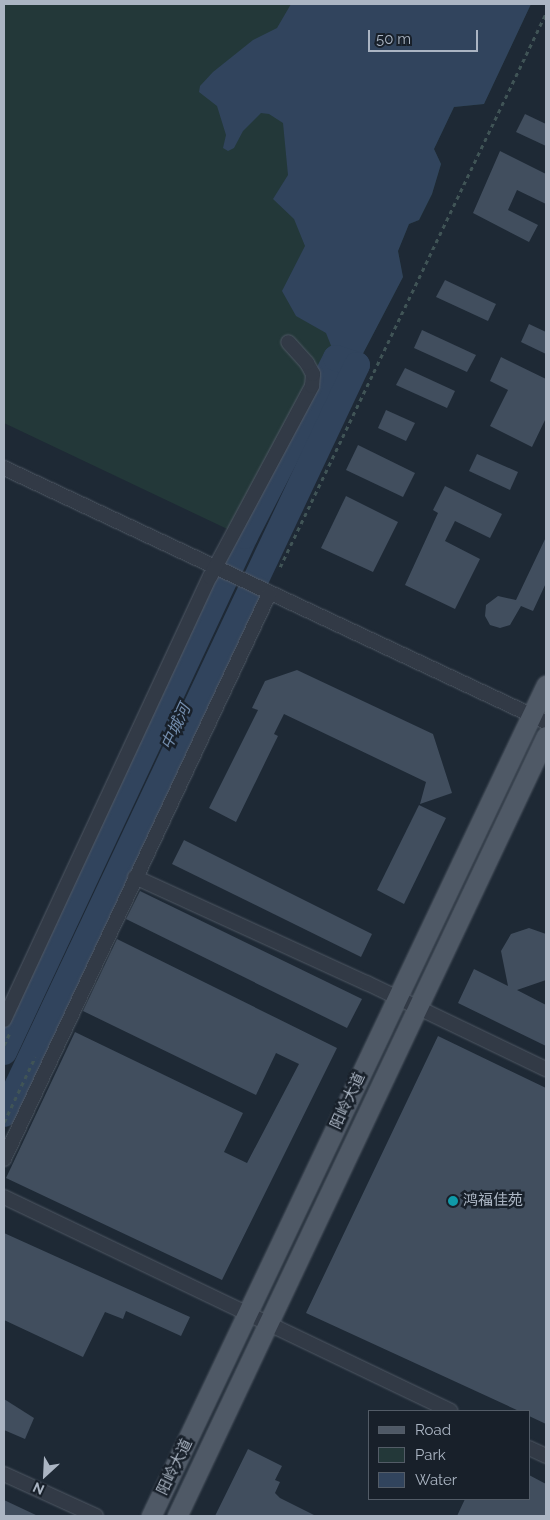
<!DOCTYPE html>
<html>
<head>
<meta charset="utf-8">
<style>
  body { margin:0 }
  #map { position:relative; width:550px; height:1520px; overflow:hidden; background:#1e2935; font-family:Raleway,"Noto Sans SC",sans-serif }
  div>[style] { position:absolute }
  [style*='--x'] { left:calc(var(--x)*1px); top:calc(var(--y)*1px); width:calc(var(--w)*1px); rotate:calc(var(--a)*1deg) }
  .green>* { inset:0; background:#233839 }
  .water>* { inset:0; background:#31445d }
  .river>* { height:26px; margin:-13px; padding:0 13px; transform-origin:13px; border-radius:13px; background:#31445d }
  .building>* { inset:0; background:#414e5e }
  .path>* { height:2.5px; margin-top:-1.25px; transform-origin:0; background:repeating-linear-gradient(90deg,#405456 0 4px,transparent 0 8px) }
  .roads { filter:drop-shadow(0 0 1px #4f5864) drop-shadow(0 0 1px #4f5864) }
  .minor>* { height:14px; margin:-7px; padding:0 7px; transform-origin:7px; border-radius:7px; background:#323a46 }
  .major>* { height:19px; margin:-9.5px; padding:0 9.5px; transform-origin:9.5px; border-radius:9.5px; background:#4f5966 }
  .dots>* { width:14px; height:14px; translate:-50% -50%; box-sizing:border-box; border:2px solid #18202a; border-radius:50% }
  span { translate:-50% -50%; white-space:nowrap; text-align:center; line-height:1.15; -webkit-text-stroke:5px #18202a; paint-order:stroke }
  .street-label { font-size:15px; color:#abb5c3 }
  .poi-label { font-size:15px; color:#abb5c3 }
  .left { translate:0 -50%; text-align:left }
  .water-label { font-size:16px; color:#738dad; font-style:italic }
  .frame { position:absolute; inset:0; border:5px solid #abb5c3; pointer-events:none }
  .legend { position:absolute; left:368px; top:1410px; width:162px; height:90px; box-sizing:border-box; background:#18202a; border:1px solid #535c67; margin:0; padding:6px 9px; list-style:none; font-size:15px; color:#abb5c3 }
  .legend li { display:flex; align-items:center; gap:10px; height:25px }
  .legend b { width:25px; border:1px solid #535c67 }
  .north { position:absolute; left:20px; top:1450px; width:50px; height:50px; -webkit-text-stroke:4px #18202a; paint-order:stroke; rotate:205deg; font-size:14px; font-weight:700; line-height:20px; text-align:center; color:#abb5c3 }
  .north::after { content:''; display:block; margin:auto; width:18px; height:22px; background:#abb5c3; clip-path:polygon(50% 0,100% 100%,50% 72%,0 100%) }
  .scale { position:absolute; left:368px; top:30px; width:110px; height:22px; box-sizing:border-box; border:2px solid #abb5c3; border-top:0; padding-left:6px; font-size:15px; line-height:18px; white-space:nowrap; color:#abb5c3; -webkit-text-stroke:4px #18202a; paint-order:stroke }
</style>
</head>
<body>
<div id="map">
  <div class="green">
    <i style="clip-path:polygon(4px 4px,531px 4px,484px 104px,454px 107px,434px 149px,441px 164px,432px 194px,419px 220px,409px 224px,398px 251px,403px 277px,357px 365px,336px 358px,242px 536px,4px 423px)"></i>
  </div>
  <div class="water">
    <i style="clip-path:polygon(291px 4px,531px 4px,484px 104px,454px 107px,434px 149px,441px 164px,432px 194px,419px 220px,409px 224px,398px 251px,403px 277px,357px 365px,336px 358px,326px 333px,296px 316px,282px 291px,305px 246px,294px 219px,273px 199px,288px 175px,283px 123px,269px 114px,261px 113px,243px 131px,234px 148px,228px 151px,223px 148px,226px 135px,217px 106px,199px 92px,200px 86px,213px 72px,253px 40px,277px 28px)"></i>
  </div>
  <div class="river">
    <i style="--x:4;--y:1052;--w:570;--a:-64.96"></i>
    <i style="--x:245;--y:536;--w:200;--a:-62.9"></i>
    <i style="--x:336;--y:358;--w:22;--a:18"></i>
    <i style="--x:357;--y:365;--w:828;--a:115.23"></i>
  </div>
  <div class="building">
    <i style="clip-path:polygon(525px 114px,546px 124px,546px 146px,516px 132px)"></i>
    <i style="clip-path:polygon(500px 151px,546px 174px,546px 204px,517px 190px,508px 210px,538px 225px,529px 242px,473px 213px)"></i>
    <i style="clip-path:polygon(445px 280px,496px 304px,488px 321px,436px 297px)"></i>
    <i style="clip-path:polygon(529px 324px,546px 332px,546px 354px,521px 342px)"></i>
    <i style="clip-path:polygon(422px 330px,476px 355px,467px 372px,414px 348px)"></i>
    <i style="clip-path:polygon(501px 357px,546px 379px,546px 418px,532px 447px,490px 426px,508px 390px,490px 381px)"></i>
    <i style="clip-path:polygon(405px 368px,455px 391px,447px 408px,396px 385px)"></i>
    <i style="clip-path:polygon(386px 410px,415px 423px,406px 441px,378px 428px)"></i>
    <i style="clip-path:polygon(358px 445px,415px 473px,403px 497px,346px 470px)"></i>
    <i style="clip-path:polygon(477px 454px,518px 472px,510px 490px,469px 471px)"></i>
    <i style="clip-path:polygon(445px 486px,502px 514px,490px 538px,455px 521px,445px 541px,480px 559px,455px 609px,405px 585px,438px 513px,433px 510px)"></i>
    <i style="clip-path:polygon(346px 496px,398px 522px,373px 572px,321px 548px)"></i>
    <i style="clip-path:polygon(546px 537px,546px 583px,533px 611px,521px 606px,510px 625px,500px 628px,490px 625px,485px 616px,486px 605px,498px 596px,516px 600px)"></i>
    <i style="clip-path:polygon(297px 670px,433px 734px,452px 793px,420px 804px,426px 782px,284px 714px,274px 734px,278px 736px,236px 822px,209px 808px,258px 710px,252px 708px,265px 681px)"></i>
    <i style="clip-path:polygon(419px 805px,446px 818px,404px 904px,377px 890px)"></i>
    <i style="clip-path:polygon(184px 840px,372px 934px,361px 957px,172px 864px)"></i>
    <i style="clip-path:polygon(140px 891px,362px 999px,347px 1028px,126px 919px)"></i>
    <i style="clip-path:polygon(529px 928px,546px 934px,546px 980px,517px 990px,546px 1005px,546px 1046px,458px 1003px,474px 969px,508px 986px,501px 951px,511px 934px)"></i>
    <i style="clip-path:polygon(117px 939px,337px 1048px,222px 1280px,6px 1178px,75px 1032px,243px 1113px,224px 1152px,247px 1163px,299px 1064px,276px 1053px,256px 1095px,83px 1011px)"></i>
    <i style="clip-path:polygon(438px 1036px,546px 1088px,546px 1424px,529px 1416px,529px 1411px,519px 1411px,306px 1313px)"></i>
    <i style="clip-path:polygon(4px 1233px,190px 1317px,181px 1336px,126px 1311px,123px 1319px,105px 1312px,83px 1357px,4px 1320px)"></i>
    <i style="clip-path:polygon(4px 1399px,34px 1418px,25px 1439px,4px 1430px)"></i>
    <i style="clip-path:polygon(248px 1449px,282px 1466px,275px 1480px,280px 1482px,275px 1493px,280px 1498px,316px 1516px,215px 1516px)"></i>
    <i style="clip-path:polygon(529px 1475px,546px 1484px,546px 1516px,457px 1516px,465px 1499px,529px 1499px)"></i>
    <i style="clip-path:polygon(4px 1500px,38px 1516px,4px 1516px)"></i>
  </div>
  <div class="path">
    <i style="--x:280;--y:567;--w:615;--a:-64.35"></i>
    <i style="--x:4;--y:1045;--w:14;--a:-65"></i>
    <i style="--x:4;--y:1122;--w:72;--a:-64.5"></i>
  </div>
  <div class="roads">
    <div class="minor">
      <i style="--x:4;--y:468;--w:599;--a:25.11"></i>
      <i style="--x:135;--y:877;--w:255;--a:24.6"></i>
      <i style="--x:367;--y:983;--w:199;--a:25.7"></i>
      <i style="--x:4;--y:1020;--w:489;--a:-65.1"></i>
      <i style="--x:210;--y:577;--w:217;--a:-61.9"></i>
      <i style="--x:312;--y:386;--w:12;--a:-85"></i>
      <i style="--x:313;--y:374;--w:13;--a:-119"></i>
      <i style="--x:307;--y:363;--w:28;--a:-132"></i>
      <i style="--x:4;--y:1159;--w:624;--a:-64.87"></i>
      <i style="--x:4;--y:1197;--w:495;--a:25.6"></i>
      <i style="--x:529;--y:1448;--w:19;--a:25"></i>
      <i style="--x:4;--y:1474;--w:101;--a:24.5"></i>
    </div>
    <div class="major">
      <i style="--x:151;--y:1516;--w:920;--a:-64.58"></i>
      <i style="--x:177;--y:1516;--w:863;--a:-64.68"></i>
    </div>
  </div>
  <div class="dots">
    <i style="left:453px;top:1201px;background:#0f9aa8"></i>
  </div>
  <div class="street-label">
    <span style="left:348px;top:1101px;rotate:-65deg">阳岭大道</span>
    <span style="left:175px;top:1467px;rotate:-64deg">阳岭大道</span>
  </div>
  <div class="poi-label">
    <span class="left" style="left:463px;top:1201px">鸿福佳苑</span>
  </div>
  <div class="water-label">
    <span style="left:176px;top:727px;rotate:-65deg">中城河</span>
  </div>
  <div class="frame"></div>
  <ul class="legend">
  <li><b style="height:6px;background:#4f5966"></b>Road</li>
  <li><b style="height:14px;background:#233839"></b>Park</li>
  <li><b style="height:14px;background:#31445d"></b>Water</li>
  </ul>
  <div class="north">N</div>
  <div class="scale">50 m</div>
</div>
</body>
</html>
